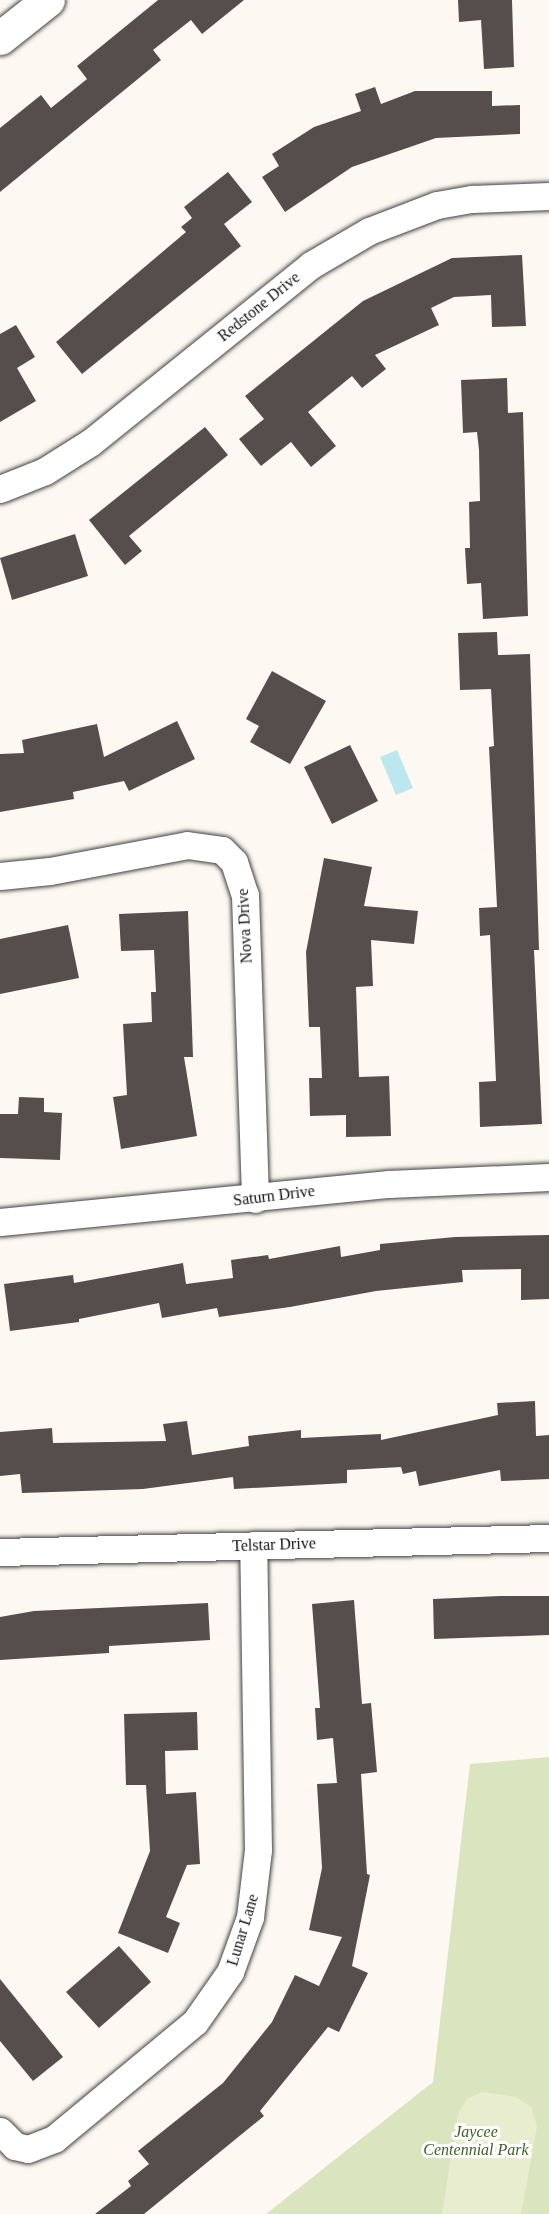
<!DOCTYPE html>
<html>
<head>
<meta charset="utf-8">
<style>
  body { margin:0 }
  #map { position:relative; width:549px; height:2214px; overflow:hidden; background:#fdf9f2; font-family:"Times New Roman",serif }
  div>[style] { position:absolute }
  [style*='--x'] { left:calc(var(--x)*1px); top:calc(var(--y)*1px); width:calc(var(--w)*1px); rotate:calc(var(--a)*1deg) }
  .green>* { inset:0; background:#dae5bf }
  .pitch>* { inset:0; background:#e9edd0 }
  .water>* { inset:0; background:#bce7ef }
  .building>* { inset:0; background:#564e4c }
  .roads { filter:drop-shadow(0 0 2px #424242) drop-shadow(0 0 2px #424242) }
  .minor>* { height:27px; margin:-13.5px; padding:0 13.5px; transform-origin:13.5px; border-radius:13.5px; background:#fff }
  .tertiary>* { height:33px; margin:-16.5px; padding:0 16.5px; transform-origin:16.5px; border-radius:16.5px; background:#fff }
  span { translate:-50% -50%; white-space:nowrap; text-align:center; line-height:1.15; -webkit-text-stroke:6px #fff; paint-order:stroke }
  .street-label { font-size:16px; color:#0f0f0f }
  .park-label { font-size:16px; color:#3e5f26; font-style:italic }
</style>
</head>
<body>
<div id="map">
  <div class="green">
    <i style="clip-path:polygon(549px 1757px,549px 2214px,266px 2214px,433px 2082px,470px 1764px)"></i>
  </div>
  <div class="pitch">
    <i style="clip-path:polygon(482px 2092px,516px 2097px,531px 2107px,537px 2126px,521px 2214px,442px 2214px,458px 2114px,467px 2099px)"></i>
  </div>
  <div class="water">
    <i style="clip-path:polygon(397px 750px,413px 788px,396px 795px,380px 757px)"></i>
  </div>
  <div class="building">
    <i style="clip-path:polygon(158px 0,244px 0,202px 34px,191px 20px,153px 50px,161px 60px,0 192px,0 128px,41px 95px,51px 108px,87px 79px,77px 66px)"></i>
    <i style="clip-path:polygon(458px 0,512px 0,514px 67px,484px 69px,481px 20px,459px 22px)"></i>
    <i style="clip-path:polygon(375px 87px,381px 104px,415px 91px,492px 91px,492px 106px,520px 105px,520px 134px,436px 138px,352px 167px,285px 212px,262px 177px,279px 166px,272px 154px,314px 127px,361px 111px,355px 94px)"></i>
    <i style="clip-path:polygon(228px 172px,252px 202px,224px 224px,241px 246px,82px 374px,56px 342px,186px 232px,181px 227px,192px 218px,184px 207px)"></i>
    <i style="clip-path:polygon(522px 255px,526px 326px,492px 327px,491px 295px,454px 297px,431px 308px,439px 325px,375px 355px,386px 369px,362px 388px,352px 376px,308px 412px,336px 446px,311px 467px,291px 442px,261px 466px,239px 439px,264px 419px,245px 396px,363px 301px,452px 258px)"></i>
    <i style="clip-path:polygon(16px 325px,35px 357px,17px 368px,36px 401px,0 422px,0 334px)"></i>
    <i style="clip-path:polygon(507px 378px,508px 413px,523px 412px,528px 616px,483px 619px,481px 583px,467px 584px,465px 548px,470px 548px,469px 502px,480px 501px,479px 450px,477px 432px,463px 433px,461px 380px)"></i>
    <i style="clip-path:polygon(205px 427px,228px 455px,129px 536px,142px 551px,125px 565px,89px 520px)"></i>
    <i style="clip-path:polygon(75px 534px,88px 576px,12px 600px,0 558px)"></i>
    <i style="clip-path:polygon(497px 632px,498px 655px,530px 654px,539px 950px,534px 950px,542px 1124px,480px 1127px,479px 1082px,496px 1081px,490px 935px,480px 936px,479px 908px,497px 907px,489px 747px,494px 746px,491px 689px,460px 690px,458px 633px)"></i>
    <i style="clip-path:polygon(272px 671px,326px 701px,290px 764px,250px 742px,259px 726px,246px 719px)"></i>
    <i style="clip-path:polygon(177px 721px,195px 759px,129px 791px,124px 781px,73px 792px,74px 799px,0 812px,0 754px,24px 753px,22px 740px,97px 724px,104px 757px)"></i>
    <i style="clip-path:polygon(350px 745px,378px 801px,332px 824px,304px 767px)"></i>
    <i style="clip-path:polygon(324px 858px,372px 867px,364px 906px,418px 911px,414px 944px,371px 940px,373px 986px,356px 987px,359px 1077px,389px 1076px,391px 1136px,346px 1137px,346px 1115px,310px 1116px,309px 1078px,322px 1078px,320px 1027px,309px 1027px,306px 952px)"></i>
    <i style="clip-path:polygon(188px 911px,193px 1057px,184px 1057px,197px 1136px,121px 1149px,113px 1097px,127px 1095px,123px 1024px,152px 1022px,151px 992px,156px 992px,154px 950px,121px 951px,119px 914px)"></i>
    <i style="clip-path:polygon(68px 925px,79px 978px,0 994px,0 939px)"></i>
    <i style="clip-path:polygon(19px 1097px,44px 1098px,44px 1112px,62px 1113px,60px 1160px,0 1158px,0 1114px,18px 1114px)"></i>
    <i style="clip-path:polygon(549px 1235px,549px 1299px,521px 1300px,521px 1269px,462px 1270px,463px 1282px,376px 1291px,290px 1307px,219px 1317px,217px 1308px,162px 1318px,159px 1303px,79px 1319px,79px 1322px,10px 1331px,4px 1284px,73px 1275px,74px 1283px,183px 1263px,186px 1284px,233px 1278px,231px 1260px,268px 1255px,269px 1259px,340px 1246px,341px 1257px,380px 1250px,380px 1244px,455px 1237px)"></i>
    <i style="clip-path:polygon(535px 1401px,536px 1436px,549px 1435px,549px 1479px,501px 1481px,500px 1470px,419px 1486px,416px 1471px,403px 1474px,401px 1467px,347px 1470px,347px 1483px,234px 1489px,233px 1477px,143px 1489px,22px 1493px,20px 1474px,0 1476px,0 1432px,52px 1428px,53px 1443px,166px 1441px,163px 1424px,187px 1421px,192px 1455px,249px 1446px,248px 1436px,301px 1430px,301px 1438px,381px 1434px,381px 1440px,498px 1415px,497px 1403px)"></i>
    <i style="clip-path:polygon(500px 1596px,549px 1596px,549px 1635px,434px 1639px,433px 1599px)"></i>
    <i style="clip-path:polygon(354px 1600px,362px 1704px,371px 1703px,377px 1772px,361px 1774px,367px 1874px,370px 1875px,352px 1966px,368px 1973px,339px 2032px,328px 2027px,260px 2111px,264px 2116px,144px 2214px,95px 2214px,131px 2186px,128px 2181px,149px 2164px,138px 2151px,223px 2083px,272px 2022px,295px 1975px,319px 1986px,342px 1937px,309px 1930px,322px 1868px,317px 1784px,337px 1783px,333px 1738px,317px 1740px,315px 1708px,320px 1708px,312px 1604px)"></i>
    <i style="clip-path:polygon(208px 1603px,210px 1640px,109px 1646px,109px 1653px,0 1660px,0 1617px,34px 1611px)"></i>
    <i style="clip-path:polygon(197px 1712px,198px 1750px,165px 1751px,166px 1794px,196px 1792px,200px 1864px,187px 1865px,166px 1917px,180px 1923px,168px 1953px,118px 1933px,150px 1851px,146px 1785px,126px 1785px,124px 1714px)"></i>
    <i style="clip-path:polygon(119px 1946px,151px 1982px,99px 2028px,66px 1992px)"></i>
    <i style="clip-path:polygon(0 1979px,63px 2057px,33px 2081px,0 2041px)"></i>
  </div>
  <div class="roads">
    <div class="minor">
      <i style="--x:0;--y:489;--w:48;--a:-21.8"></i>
      <i style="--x:45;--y:471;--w:54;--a:-32.2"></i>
      <i style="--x:91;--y:442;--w:282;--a:-38.8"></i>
      <i style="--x:311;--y:265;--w:67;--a:-30.4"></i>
      <i style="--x:369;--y:231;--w:73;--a:-20.9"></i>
      <i style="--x:437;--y:205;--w:36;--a:-10"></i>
      <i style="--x:472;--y:199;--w:77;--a:-2.2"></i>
      <i style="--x:0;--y:876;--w:50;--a:-5.7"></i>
      <i style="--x:50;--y:871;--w:139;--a:-10.7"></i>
      <i style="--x:187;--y:845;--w:35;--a:8"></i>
      <i style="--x:222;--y:850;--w:17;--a:45"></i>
      <i style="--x:234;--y:862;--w:35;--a:72"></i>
      <i style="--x:245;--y:895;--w:304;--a:88.1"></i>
      <i style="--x:0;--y:1222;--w:391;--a:-5.6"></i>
      <i style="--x:389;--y:1184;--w:160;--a:-2.5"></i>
      <i style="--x:0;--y:1552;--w:549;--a:-1.46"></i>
      <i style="--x:0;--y:2131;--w:21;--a:45"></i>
      <i style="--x:15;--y:2146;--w:13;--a:13"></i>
      <i style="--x:28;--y:2149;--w:28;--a:-21"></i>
      <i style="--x:54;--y:2139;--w:183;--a:-39.7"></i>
      <i style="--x:195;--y:2022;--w:61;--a:-55"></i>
      <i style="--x:230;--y:1972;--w:59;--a:-70"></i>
      <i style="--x:250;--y:1917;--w:67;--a:-83.2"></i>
      <i style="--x:258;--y:1850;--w:305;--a:-90.9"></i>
    </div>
    <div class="tertiary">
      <i style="--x:0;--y:38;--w:61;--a:-38.4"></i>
    </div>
  </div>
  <div class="street-label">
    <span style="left:259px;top:307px;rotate:-39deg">Redstone Drive</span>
    <span style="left:245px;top:926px;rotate:-93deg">Nova Drive</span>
    <span style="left:274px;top:1196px;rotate:-7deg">Saturn Drive</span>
    <span style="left:274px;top:1545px;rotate:-2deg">Telstar Drive</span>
    <span style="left:243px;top:1930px;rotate:-73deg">Lunar Lane</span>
  </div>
  <div class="park-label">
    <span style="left:476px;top:2141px">Jaycee<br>Centennial Park</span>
  </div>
</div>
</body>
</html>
